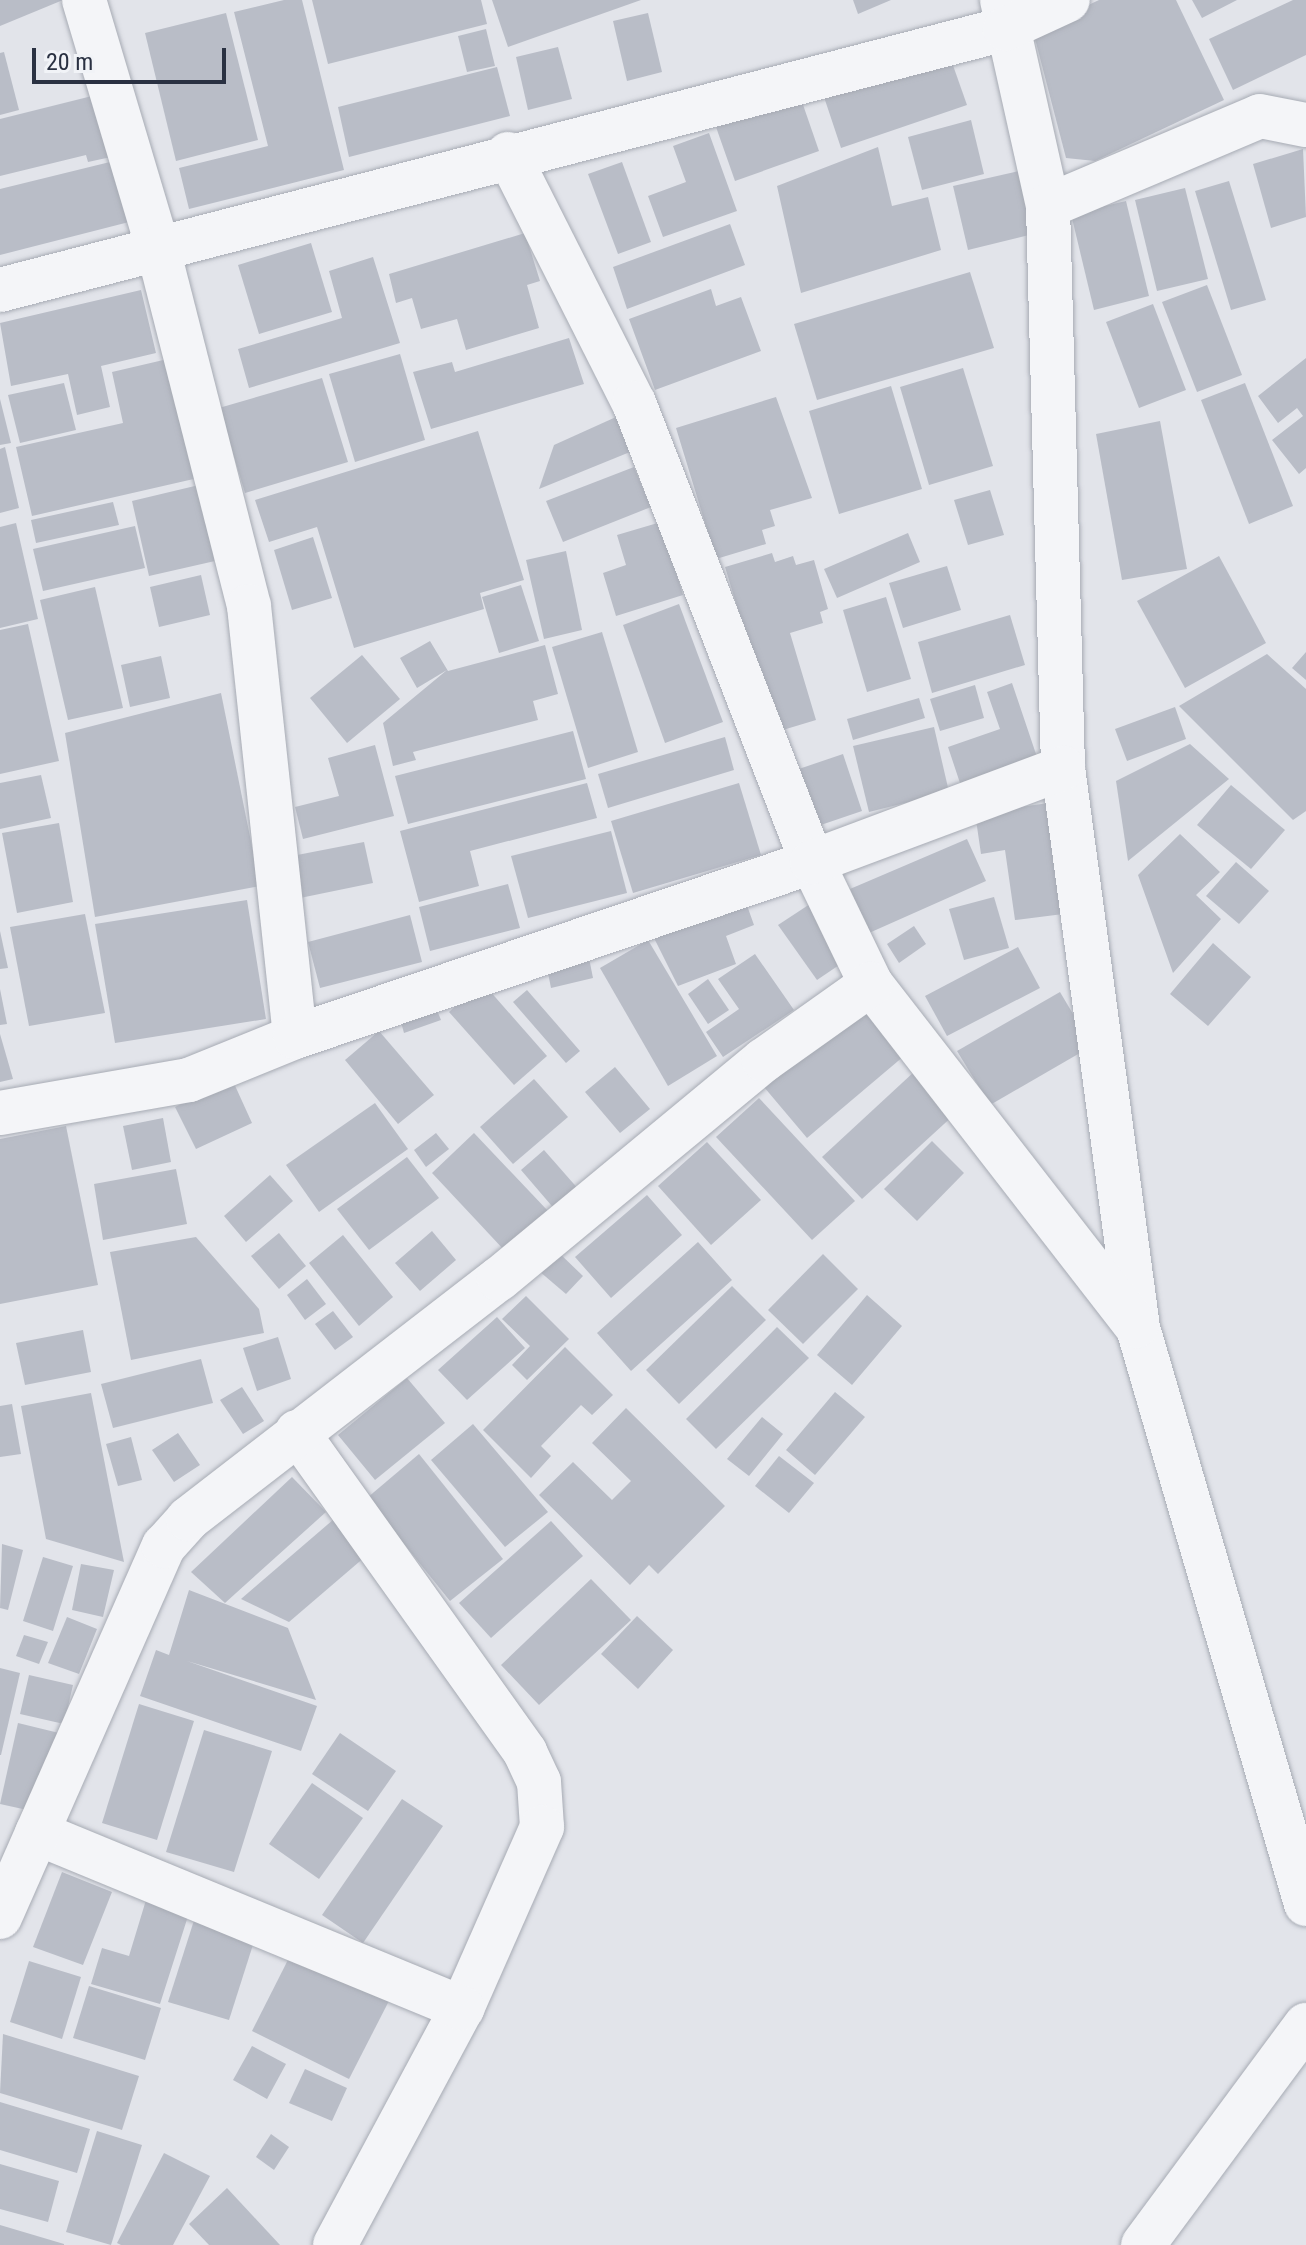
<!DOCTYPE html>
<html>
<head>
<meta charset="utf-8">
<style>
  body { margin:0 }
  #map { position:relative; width:1306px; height:2245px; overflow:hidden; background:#e2e4ea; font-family:"Roboto Condensed",sans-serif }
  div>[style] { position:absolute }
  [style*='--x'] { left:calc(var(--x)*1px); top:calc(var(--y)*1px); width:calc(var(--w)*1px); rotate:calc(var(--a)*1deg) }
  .building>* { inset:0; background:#b9bdc7 }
  .roads { filter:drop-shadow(0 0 2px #a7abb4) drop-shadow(0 0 2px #a7abb4) }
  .street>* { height:44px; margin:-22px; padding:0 22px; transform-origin:22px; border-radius:22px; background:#f4f5f8 }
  span { translate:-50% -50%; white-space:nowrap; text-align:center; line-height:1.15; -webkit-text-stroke:6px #f1f3f7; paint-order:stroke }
  .scale { position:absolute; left:32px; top:48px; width:194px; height:36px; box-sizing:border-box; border:4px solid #2a3142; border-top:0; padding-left:10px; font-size:24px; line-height:28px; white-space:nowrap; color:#2a3142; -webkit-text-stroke:6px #f1f3f7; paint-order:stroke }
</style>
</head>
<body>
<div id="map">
  <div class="building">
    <i style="clip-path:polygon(0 0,63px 0,0 26px)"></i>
    <i style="clip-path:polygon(284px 0,302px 0,344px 170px,189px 209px,179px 168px,268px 146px,234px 12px)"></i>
    <i style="clip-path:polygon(312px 0,481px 0,487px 24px,328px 64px)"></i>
    <i style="clip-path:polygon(492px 0,641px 0,508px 47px)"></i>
    <i style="clip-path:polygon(853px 0,891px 0,858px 14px)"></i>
    <i style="clip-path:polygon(1099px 0,1176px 0,1224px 100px,1095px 161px,1066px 158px,1033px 31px)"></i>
    <i style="clip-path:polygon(1192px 0,1237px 0,1202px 18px)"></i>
    <i style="clip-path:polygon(1293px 0,1306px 0,1306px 55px,1233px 90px,1209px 39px)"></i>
    <i style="clip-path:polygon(226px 13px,258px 140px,176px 161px,145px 33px)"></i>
    <i style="clip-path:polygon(648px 13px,662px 72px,627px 81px,613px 21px)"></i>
    <i style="clip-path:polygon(486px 29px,495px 66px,467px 72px,458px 36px)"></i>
    <i style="clip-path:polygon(558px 47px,572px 99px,528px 110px,516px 57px)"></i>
    <i style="clip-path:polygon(4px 52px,19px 110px,0 115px,0 53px)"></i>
    <i style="clip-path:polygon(949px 54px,967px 105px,841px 148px,824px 97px)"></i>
    <i style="clip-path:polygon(497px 67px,510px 116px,349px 157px,338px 107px)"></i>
    <i style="clip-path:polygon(96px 95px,111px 157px,88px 162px,86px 155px,0 176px,0 119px)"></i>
    <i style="clip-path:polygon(800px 96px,819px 151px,735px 181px,716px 127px)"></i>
    <i style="clip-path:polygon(971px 120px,984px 174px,922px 190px,908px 137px)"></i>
    <i style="clip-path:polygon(709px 133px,737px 211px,663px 237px,648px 196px,686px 182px,673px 146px)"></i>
    <i style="clip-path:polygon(878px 147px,892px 206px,928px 197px,941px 250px,801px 293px,777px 186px)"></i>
    <i style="clip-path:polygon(1303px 149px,1306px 217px,1271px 228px,1253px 164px)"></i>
    <i style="clip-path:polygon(114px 161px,129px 222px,0 255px,0 189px)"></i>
    <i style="clip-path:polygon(622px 162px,651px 242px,618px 254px,588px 174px)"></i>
    <i style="clip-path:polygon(1019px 171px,1033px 234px,968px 250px,953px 186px)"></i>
    <i style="clip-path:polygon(1229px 181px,1266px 300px,1231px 310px,1195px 191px)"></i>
    <i style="clip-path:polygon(1185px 188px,1208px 279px,1157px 291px,1135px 200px)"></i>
    <i style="clip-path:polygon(1126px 201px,1149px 296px,1094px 310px,1071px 214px)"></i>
    <i style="clip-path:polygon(730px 224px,745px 265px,627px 309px,613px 267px)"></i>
    <i style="clip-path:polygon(525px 233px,540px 281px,527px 285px,539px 328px,466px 350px,457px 319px,421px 329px,412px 298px,396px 303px,389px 274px)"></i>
    <i style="clip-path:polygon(311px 243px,332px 312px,259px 334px,238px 265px)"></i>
    <i style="clip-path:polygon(373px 257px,400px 343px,249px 388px,238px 349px,342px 318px,329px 271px)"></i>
    <i style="clip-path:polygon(970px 272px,994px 348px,817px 400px,794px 324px)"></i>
    <i style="clip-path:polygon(1207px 285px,1242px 375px,1197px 392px,1162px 302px)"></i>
    <i style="clip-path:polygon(711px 289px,716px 306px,741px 297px,761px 351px,655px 390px,629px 319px)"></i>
    <i style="clip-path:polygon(141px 290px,156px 353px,101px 366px,110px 407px,77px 415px,68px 374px,11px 386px,0 323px)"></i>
    <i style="clip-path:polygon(1153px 304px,1186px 390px,1139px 408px,1106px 322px)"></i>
    <i style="clip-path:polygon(569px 338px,584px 384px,431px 429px,413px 372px,452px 362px,455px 372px)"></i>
    <i style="clip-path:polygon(400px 354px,425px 440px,355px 462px,329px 374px)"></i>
    <i style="clip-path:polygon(172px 358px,198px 478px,32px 516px,16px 447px,123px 423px,112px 372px)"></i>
    <i style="clip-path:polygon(1306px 358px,1306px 468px,1299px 474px,1272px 440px,1303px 416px,1297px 408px,1278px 423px,1258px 396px)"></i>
    <i style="clip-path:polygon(963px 368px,993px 466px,929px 485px,900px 387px)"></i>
    <i style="clip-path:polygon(322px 378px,348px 462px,245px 493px,219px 408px)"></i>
    <i style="clip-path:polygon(64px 383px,76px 430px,20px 443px,8px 395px)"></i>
    <i style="clip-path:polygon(1245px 383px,1293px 506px,1249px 524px,1201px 400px)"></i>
    <i style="clip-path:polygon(891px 386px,922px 489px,839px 514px,809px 411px)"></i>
    <i style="clip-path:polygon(776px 397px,812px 498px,770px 510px,775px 526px,762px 530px,766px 544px,716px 559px,676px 428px)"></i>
    <i style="clip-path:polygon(0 399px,11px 443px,0 445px)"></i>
    <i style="clip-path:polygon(616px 417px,630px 452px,539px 489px,554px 445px)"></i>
    <i style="clip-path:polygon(1160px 421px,1187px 569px,1122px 580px,1096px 434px)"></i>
    <i style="clip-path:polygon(478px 431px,524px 580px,480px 593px,484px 609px,354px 648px,317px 527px,269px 542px,255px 500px)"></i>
    <i style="clip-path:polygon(5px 447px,19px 508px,0 513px,0 449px)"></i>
    <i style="clip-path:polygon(634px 467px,651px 507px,563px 542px,546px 501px)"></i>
    <i style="clip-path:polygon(199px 485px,215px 561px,149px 576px,132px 501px)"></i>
    <i style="clip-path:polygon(990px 490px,1004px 535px,968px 545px,954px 500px)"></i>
    <i style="clip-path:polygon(113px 502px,119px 525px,36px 543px,31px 520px)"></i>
    <i style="clip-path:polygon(661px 522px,683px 595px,616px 616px,603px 573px,626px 565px,617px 535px)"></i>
    <i style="clip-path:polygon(16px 523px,38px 619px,0 628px,0 527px)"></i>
    <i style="clip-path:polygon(135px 526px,145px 568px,43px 591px,33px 549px)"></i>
    <i style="clip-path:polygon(908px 533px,920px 562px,837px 598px,824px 569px)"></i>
    <i style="clip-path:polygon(313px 537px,332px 598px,292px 610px,274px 550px)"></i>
    <i style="clip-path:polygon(566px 551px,582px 630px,544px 639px,526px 560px)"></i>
    <i style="clip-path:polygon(772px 553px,775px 562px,793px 556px,796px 565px,814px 560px,828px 609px,820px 612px,823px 623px,790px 633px,816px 720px,763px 736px,749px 646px,725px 567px)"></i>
    <i style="clip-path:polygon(1219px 556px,1266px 643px,1185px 688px,1137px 601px)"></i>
    <i style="clip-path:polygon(947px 566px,961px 610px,903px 628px,889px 583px)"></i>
    <i style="clip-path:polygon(201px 575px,210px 615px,159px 627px,150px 587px)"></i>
    <i style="clip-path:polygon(521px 585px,539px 641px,499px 653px,482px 597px)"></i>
    <i style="clip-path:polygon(95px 587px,123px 708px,68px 720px,40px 600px)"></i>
    <i style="clip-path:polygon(886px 597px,911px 679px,867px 692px,843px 610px)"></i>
    <i style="clip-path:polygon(679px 604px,723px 722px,665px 743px,623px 625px)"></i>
    <i style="clip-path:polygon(1010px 615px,1025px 665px,932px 693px,918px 642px)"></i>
    <i style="clip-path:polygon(28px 624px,59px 761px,0 774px,0 630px)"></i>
    <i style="clip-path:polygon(602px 632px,638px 752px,588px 768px,552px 647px)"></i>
    <i style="clip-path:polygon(430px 641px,448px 671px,545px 645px,558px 694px,533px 701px,538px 720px,413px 752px,416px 760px,393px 766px,383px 723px,447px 670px,417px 688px,400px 658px)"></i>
    <i style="clip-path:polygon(1306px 652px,1306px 680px,1292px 668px)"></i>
    <i style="clip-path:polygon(1267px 654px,1306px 689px,1306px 811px,1293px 820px,1179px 706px)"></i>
    <i style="clip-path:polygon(362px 655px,400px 699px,347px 743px,310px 698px)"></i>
    <i style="clip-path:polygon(161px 656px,170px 698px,130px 707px,121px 665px)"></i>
    <i style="clip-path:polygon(1012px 683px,1037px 757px,960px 783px,948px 747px,1000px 729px,987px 692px)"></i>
    <i style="clip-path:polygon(975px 685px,984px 718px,940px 731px,930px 699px)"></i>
    <i style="clip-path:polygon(221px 693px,260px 886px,95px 917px,65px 733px)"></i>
    <i style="clip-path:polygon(919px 698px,925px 718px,853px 740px,847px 719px)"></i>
    <i style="clip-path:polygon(1175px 707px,1186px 739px,1127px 761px,1115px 729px)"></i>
    <i style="clip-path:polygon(934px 727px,949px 792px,869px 812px,853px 746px)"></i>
    <i style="clip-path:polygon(573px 731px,586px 779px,408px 824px,395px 776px)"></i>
    <i style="clip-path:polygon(725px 737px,734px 770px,608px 808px,598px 774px)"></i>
    <i style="clip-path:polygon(1190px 744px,1229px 779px,1128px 861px,1116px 781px)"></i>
    <i style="clip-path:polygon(375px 745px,394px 816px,303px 839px,295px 807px,339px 796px,328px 758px)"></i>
    <i style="clip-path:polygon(843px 754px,862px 811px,809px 829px,790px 772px)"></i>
    <i style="clip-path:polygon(41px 775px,51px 818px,0 829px,0 783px)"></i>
    <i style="clip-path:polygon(587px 783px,597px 818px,470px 851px,479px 886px,419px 902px,400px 831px)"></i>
    <i style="clip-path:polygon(739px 783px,761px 855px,633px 893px,611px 821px)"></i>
    <i style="clip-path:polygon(1231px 785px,1285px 830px,1251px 869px,1197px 825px)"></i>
    <i style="clip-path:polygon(1056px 802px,1071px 913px,1015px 920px,1005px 850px,981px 854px,975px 813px)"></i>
    <i style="clip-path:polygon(59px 823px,73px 902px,17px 913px,2px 833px)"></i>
    <i style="clip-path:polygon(611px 831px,627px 893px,528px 918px,511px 856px)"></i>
    <i style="clip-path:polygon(1180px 834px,1220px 872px,1196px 895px,1221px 919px,1173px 973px,1138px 875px)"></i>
    <i style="clip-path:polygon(967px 839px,986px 881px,869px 933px,850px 889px)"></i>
    <i style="clip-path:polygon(364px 842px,373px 883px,300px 898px,292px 856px)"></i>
    <i style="clip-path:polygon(1236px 862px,1269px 891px,1239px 924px,1206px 896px)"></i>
    <i style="clip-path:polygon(508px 884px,520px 928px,430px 951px,419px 907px)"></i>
    <i style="clip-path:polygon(744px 897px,754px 925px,726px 936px,736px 964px,678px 986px,651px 932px)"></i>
    <i style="clip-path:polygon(994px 897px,1009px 948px,964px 960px,949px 909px)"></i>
    <i style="clip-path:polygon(247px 900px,266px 1019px,115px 1043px,95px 924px)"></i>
    <i style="clip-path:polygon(810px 904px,848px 959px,817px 980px,778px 925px)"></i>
    <i style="clip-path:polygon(85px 914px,105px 1013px,29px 1026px,10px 927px)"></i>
    <i style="clip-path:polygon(410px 915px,422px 962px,320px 988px,308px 942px)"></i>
    <i style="clip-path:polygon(914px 926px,926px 944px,899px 963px,887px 944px)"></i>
    <i style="clip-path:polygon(0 931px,8px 968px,0 969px)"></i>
    <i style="clip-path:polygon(648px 940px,717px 1056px,668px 1086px,600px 968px)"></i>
    <i style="clip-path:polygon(1213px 943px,1251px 977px,1208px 1026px,1170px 994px)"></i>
    <i style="clip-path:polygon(1018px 947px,1040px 988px,947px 1036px,925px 996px)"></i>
    <i style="clip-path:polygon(755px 954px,794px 1010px,723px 1057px,706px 1032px,739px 1009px,718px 979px)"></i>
    <i style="clip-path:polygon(589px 958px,593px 978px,551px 988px,547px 968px)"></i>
    <i style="clip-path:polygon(708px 979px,729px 1010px,708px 1024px,688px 994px)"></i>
    <i style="clip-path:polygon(482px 982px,547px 1056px,514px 1085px,449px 1012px)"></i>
    <i style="clip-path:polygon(0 989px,7px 1024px,0 1025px)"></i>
    <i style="clip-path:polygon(527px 990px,580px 1051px,566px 1063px,513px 1002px)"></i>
    <i style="clip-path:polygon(1060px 992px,1092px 1046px,990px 1105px,957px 1051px)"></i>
    <i style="clip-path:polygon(434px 1003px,441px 1020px,404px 1033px,399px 1015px)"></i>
    <i style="clip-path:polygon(861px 1004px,904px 1056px,807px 1138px,764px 1087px)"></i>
    <i style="clip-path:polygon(379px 1031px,434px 1095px,398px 1124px,345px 1060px)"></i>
    <i style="clip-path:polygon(0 1034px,13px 1079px,0 1082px)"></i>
    <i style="clip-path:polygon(615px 1067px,650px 1109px,620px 1133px,585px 1092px)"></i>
    <i style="clip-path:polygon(915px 1071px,955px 1114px,862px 1199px,822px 1157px)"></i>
    <i style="clip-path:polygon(232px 1079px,252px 1123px,196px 1149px,175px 1107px)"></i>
    <i style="clip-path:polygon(534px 1079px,568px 1117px,513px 1164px,480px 1127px)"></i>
    <i style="clip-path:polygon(759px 1098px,855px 1201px,812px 1240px,716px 1137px)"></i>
    <i style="clip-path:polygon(375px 1103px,408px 1149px,319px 1212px,286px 1165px)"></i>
    <i style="clip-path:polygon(163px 1118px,171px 1162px,132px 1170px,123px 1126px)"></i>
    <i style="clip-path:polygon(66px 1126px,98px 1285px,0 1304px,0 1139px)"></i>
    <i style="clip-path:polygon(436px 1133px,449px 1149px,426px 1167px,414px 1150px)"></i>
    <i style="clip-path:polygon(474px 1133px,548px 1211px,505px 1251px,432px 1173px)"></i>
    <i style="clip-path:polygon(932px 1141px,964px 1173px,917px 1221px,884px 1189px)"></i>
    <i style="clip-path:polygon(707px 1142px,761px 1200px,711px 1245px,658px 1186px)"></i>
    <i style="clip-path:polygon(544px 1150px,580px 1191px,557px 1212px,521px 1170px)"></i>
    <i style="clip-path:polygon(407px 1157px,439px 1198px,369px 1250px,337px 1209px)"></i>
    <i style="clip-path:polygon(176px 1169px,187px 1224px,103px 1240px,94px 1184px)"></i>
    <i style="clip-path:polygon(270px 1175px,293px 1201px,246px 1242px,224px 1216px)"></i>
    <i style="clip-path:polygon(647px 1195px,682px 1235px,611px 1298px,575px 1257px)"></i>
    <i style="clip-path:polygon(432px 1231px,456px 1260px,420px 1291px,395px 1263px)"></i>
    <i style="clip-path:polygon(279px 1233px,306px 1266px,279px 1289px,251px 1256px)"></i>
    <i style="clip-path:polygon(343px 1235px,393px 1297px,359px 1326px,309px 1263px)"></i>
    <i style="clip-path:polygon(196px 1237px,259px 1309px,264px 1333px,131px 1360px,110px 1252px)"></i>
    <i style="clip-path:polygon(698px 1242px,732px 1280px,631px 1371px,597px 1333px)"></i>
    <i style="clip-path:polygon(557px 1251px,583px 1276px,566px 1294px,539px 1271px)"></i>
    <i style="clip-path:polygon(823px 1254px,858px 1289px,803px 1344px,768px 1310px)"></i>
    <i style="clip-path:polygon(307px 1279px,326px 1304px,305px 1320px,287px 1295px)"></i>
    <i style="clip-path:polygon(732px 1286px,766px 1320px,679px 1404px,646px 1370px)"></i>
    <i style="clip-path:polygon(867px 1295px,902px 1326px,852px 1385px,817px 1355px)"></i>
    <i style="clip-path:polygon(526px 1296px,569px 1339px,527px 1380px,512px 1365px,530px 1346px,502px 1319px)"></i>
    <i style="clip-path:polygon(333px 1311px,353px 1337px,335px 1350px,315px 1324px)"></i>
    <i style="clip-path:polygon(497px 1317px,525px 1348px,467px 1400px,438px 1370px)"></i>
    <i style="clip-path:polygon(777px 1327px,809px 1358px,716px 1449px,686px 1419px)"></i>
    <i style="clip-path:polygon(83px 1330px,91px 1372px,25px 1385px,16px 1343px)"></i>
    <i style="clip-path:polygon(278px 1337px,291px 1379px,257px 1391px,243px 1348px)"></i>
    <i style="clip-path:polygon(565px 1347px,613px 1395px,592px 1415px,581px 1405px,541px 1446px,551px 1456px,531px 1478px,483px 1430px)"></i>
    <i style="clip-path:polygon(201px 1359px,213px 1403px,113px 1428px,101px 1384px)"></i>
    <i style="clip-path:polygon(407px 1378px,445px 1423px,375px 1480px,338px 1435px)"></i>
    <i style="clip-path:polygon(242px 1387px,264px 1421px,243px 1434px,220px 1400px)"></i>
    <i style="clip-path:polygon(835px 1392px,865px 1417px,815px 1475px,786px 1450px)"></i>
    <i style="clip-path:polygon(91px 1393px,124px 1562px,46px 1539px,21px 1406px)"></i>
    <i style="clip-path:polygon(12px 1404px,21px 1454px,0 1457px,0 1406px)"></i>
    <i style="clip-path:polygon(626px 1408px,725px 1506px,658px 1574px,649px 1565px,630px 1585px,539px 1495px,573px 1462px,612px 1500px,631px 1481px,592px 1443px)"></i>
    <i style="clip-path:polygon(762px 1417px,783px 1434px,749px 1476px,727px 1459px)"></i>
    <i style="clip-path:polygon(473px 1424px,548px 1512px,505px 1547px,431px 1460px)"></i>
    <i style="clip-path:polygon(178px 1433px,200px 1465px,174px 1482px,152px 1450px)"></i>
    <i style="clip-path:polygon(131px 1437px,142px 1480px,118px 1486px,106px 1444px)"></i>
    <i style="clip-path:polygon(419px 1454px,503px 1559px,450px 1601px,367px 1498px)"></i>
    <i style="clip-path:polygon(779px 1456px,814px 1483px,789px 1513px,755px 1486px)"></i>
    <i style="clip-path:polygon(292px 1477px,326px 1512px,225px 1603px,191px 1572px)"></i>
    <i style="clip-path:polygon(334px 1519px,366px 1556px,289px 1622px,241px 1599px)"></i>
    <i style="clip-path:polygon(551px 1521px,583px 1556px,491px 1638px,459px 1603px)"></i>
    <i style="clip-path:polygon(2px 1544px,23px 1550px,8px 1610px,0 1608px)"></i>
    <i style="clip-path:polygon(43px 1557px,73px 1566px,53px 1631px,23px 1621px)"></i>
    <i style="clip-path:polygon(81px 1564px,114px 1570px,103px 1617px,72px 1610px)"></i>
    <i style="clip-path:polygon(591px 1579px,631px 1620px,539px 1705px,501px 1665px)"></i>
    <i style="clip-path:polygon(189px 1590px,288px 1628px,316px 1700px,187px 1661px,317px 1706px,301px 1751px,140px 1696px,156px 1650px,169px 1655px)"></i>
    <i style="clip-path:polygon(637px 1616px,673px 1650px,638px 1689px,601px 1654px)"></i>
    <i style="clip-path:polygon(67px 1617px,97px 1629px,79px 1674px,48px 1663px)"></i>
    <i style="clip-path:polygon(24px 1635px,48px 1642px,39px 1664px,16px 1656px)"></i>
    <i style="clip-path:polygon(0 1668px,20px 1673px,1px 1755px,0 1755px)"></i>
    <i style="clip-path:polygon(29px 1675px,73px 1685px,64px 1724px,20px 1714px)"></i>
    <i style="clip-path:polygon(139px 1704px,194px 1721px,157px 1840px,102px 1823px)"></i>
    <i style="clip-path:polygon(18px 1723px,59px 1733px,41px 1813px,0 1804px)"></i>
    <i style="clip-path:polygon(204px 1730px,272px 1751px,234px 1872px,166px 1852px)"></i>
    <i style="clip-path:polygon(340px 1733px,396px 1771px,368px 1811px,312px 1774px)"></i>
    <i style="clip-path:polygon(312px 1783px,363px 1818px,319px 1879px,269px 1844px)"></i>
    <i style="clip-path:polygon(402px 1799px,443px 1826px,363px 1943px,322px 1915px)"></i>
    <i style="clip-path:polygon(62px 1872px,112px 1892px,83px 1965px,33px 1947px)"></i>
    <i style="clip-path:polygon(146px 1900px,189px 1913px,160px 2004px,91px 1984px,102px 1948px,129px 1956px)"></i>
    <i style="clip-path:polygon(197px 1911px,258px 1929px,229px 2020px,168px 2002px)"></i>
    <i style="clip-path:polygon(295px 1946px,392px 1995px,349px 2079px,252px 2031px)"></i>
    <i style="clip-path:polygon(29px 1961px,81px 1977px,62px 2039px,10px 2022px)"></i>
    <i style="clip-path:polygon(89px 1986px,161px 2008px,145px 2060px,73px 2038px)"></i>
    <i style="clip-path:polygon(3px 2034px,139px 2076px,122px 2130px,0 2093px)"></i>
    <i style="clip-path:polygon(252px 2046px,286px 2064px,267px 2099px,233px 2080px)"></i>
    <i style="clip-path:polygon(305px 2069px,347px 2088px,332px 2121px,289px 2103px)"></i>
    <i style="clip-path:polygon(0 2102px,90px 2129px,77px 2173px,0 2150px)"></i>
    <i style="clip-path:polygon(97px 2131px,142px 2145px,111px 2245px,66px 2232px)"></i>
    <i style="clip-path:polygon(271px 2134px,289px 2147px,274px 2170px,256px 2157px)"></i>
    <i style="clip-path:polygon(164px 2153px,210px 2176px,173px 2245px,121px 2245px,117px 2243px)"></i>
    <i style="clip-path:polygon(0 2164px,59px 2181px,48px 2222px,0 2209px)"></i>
    <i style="clip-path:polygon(227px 2188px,280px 2245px,209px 2245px,189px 2224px)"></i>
    <i style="clip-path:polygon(0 2225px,64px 2244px,64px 2245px,0 2245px)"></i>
  </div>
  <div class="roads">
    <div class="street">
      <i style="--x:84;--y:0;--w:260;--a:73.4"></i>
      <i style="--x:158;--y:249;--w:368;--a:75.7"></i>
      <i style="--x:249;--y:606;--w:433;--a:83.9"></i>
      <i style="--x:1002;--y:0;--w:211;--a:77.4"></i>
      <i style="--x:1048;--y:206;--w:562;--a:88.47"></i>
      <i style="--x:1063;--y:768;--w:565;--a:82.37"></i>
      <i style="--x:1138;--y:1328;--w:600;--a:73.74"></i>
      <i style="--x:508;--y:154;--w:279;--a:63.2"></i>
      <i style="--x:634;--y:403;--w:492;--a:68.8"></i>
      <i style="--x:812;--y:862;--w:136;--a:64.2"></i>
      <i style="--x:871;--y:984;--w:433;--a:52.2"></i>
      <i style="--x:1048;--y:206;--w:230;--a:-23"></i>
      <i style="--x:1260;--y:116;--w:47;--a:11.1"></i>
      <i style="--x:0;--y:290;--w:1038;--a:-14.56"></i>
      <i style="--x:1005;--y:29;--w:69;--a:-24.7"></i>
      <i style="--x:0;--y:1113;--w:192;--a:-9.9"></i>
      <i style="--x:189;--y:1080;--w:114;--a:-22.1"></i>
      <i style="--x:295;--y:1037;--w:546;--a:-18.7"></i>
      <i style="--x:812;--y:862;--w:268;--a:-20.5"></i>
      <i style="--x:297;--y:1432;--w:393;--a:54.5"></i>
      <i style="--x:525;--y:1752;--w:33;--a:65"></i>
      <i style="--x:539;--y:1782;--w:45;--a:86.2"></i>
      <i style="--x:542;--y:1827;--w:198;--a:113.8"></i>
      <i style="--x:462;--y:2008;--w:269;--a:118.2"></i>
      <i style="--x:37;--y:1833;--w:460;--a:22.4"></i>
      <i style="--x:0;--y:1917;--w:406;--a:-66.2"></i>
      <i style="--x:164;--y:1546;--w:36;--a:-48"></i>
      <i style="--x:188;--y:1519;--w:393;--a:-37.7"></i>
      <i style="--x:499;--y:1279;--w:344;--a:-39.6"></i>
      <i style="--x:764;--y:1060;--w:131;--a:-35.4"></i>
      <i style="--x:1143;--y:2245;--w:274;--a:-53.5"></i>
    </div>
  </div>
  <div class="scale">20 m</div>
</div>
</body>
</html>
